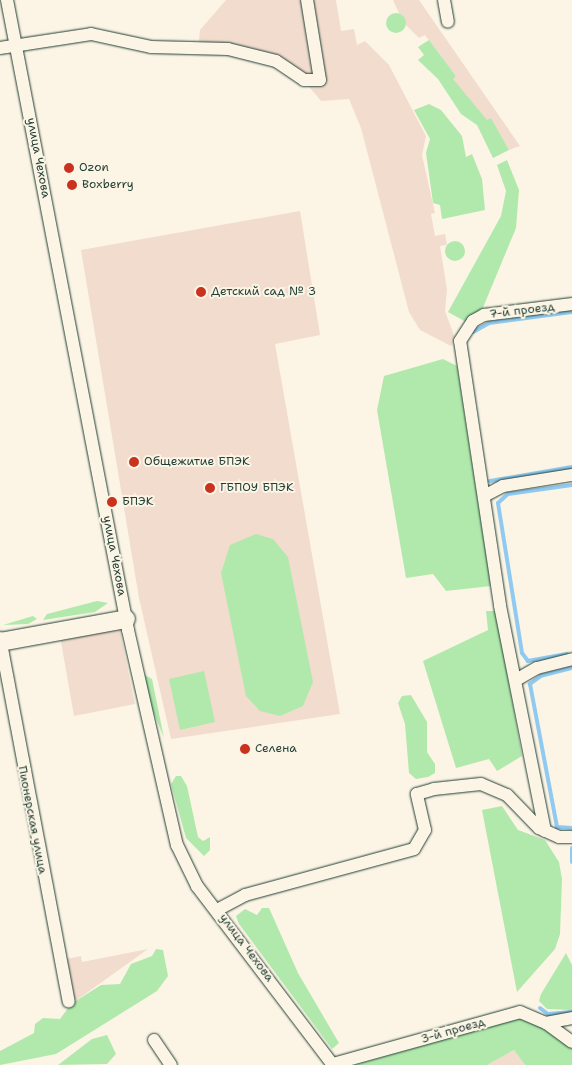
<!DOCTYPE html>
<html>
<head>
<meta charset="utf-8">
<style>
  body { margin:0 }
  #map { position:relative; width:572px; height:1065px; overflow:hidden; background:#fcf5e5; font-family:"Shantell Sans",sans-serif }
  div>[style] { position:absolute }
  [style*='--x'] { left:calc(var(--x)*1px); top:calc(var(--y)*1px); width:calc(var(--w)*1px); rotate:calc(var(--a)*1deg) }
  .built>* { inset:0; background:#f2dcce }
  .green>* { inset:0; background:#b1e9ac }
  .round { border-radius:50% }
  .stream>* { height:4px; margin:-2px; padding:0 2px; transform-origin:2px; border-radius:2px; background:#91caf0 }
  .roads { filter:drop-shadow(0 0 1px #1f3d34) drop-shadow(0 0 1px #1f3d34) }
  .street>* { height:12px; margin:-6px; padding:0 6px; transform-origin:6px; border-radius:6px; background:#fcf5e5 }
  .secondary>* { height:18px; margin:-9px; padding:0 9px; transform-origin:9px; border-radius:9px; background:#fcf5e5 }
  .dots>* { width:14px; height:14px; translate:-50% -50%; box-sizing:border-box; border:2px solid #fcf5e5; border-radius:50% }
  span { translate:-50% -50%; white-space:nowrap; text-align:center; line-height:1.15; -webkit-text-stroke:4px #fcf5e5; paint-order:stroke }
  .street-label { font-size:12px; color:#1f3d34 }
  .poi-label { font-size:12px; color:#1f3d34 }
  .left { translate:0 -50%; text-align:left }
</style>
</head>
<body>
<div id="map">
  <div class="built">
    <i style="clip-path:polygon(226px 0,336px 0,341px 31px,354px 29px,357px 45px,365px 41px,389px 65px,426px 136px,422px 155px,435px 213px,431px 214px,435px 236px,445px 234px,447px 245px,440px 246px,447px 289px,445px 311px,455px 338px,451px 346px,420px 330px,409px 312px,361px 128px,349px 99px,321px 101px,296px 71px,199px 41px,200px 30px)"></i>
    <i style="clip-path:polygon(393px 0,419px 0,520px 146px,509px 150px,491px 119px,487px 121px,452px 79px,456px 76px,425px 35px,419px 38px,403px 22px)"></i>
    <i style="clip-path:polygon(300px 211px,320px 335px,275px 344px,340px 714px,171px 739px,139px 598px,81px 250px)"></i>
    <i style="clip-path:polygon(119px 626px,135px 704px,74px 716px,60px 636px)"></i>
    <i style="clip-path:polygon(148px 949px,74px 1002px,66px 959px,81px 956px,82px 962px)"></i>
    <i style="clip-path:polygon(514px 1050px,525px 1065px,487px 1065px)"></i>
  </div>
  <div class="green">
    <i class="round" style="left:386px;top:13px;width:20px;height:20px"></i>
    <i style="clip-path:polygon(429px 40px,456px 76px,453px 79px,487px 120px,491px 118px,509px 150px,493px 158px,477px 125px,461px 114px,438px 79px,418px 60px,424px 55px,418px 47px)"></i>
    <i style="clip-path:polygon(429px 104px,441px 110px,462px 136px,466px 157px,472px 154px,482px 179px,485px 210px,442px 219px,440px 205px,433px 203px,426px 153px,430px 139px,414px 110px)"></i>
    <i style="clip-path:polygon(507px 160px,519px 190px,516px 228px,482px 310px,466px 322px,448px 312px,501px 216px,506px 191px,497px 165px)"></i>
    <i class="round" style="left:445px;top:241px;width:20px;height:20px"></i>
    <i style="clip-path:polygon(443px 359px,457px 366px,491px 586px,446px 591px,433px 574px,406px 578px,377px 410px,384px 376px)"></i>
    <i style="clip-path:polygon(256px 534px,273px 539px,288px 557px,313px 682px,303px 706px,280px 716px,260px 711px,246px 696px,221px 573px,230px 545px)"></i>
    <i style="clip-path:polygon(97px 601px,108px 603px,95px 612px,43px 620px,47px 614px)"></i>
    <i style="clip-path:polygon(486px 611px,496px 611px,522px 756px,497px 771px,489px 759px,456px 768px,423px 661px,488px 630px)"></i>
    <i style="clip-path:polygon(33px 616px,37px 619px,28px 624px,3px 625px)"></i>
    <i style="clip-path:polygon(204px 671px,215px 722px,180px 730px,169px 679px)"></i>
    <i style="clip-path:polygon(145px 675px,152px 679px,164px 738px,148px 699px)"></i>
    <i style="clip-path:polygon(411px 695px,427px 722px,427px 752px,435px 764px,435px 773px,428px 777px,416px 779px,409px 773px,405px 724px,398px 703px,402px 696px)"></i>
    <i style="clip-path:polygon(176px 776px,181px 776px,187px 786px,198px 837px,203px 841px,210px 837px,210px 850px,204px 856px,186px 838px,171px 784px)"></i>
    <i style="clip-path:polygon(502px 806px,518px 830px,545px 840px,559px 862px,562px 879px,560px 934px,555px 949px,517px 992px,482px 810px)"></i>
    <i style="clip-path:polygon(262px 908px,269px 908px,298px 973px,339px 1043px,332px 1049px,239px 924px,236px 916px,245px 909px,257px 915px)"></i>
    <i style="clip-path:polygon(156px 949px,163px 950px,168px 976px,157px 991px,56px 1054px,0 1065px,0 1051px,34px 1033px,35px 1024px,43px 1018px,60px 1019px,71px 1004px,101px 985px,120px 984px,131px 964px,152px 956px)"></i>
    <i style="clip-path:polygon(566px 953px,572px 965px,572px 1010px,547px 1009px,539px 1001px,541px 994px)"></i>
    <i style="clip-path:polygon(520px 1018px,533px 1020px,572px 1048px,572px 1065px,525px 1065px,514px 1050px,487px 1065px,355px 1065px)"></i>
    <i style="clip-path:polygon(107px 1035px,116px 1054px,107px 1064px,58px 1065px,92px 1039px)"></i>
  </div>
  <div class="stream">
    <i style="--x:473;--y:332;--w:18;--a:-29"></i>
    <i style="--x:489;--y:323;--w:84;--a:-7.5"></i>
    <i style="--x:490;--y:481;--w:83;--a:-9.7"></i>
    <i style="--x:567;--y:654;--w:40;--a:170"></i>
    <i style="--x:528;--y:661;--w:10;--a:-127"></i>
    <i style="--x:522;--y:653;--w:152;--a:-99.1"></i>
    <i style="--x:498;--y:503;--w:13;--a:-42"></i>
    <i style="--x:508;--y:494;--w:65;--a:-8"></i>
    <i style="--x:572;--y:668;--w:32;--a:166"></i>
    <i style="--x:541;--y:676;--w:14;--a:144"></i>
    <i style="--x:530;--y:684;--w:146;--a:79.3"></i>
    <i style="--x:557;--y:827;--w:15;--a:4"></i>
    <i style="--x:572;--y:848;--w:14;--a:90"></i>
    <i style="--x:540;--y:1008;--w:10;--a:37"></i>
    <i style="--x:548;--y:1014;--w:24;--a:-5"></i>
  </div>
  <div class="roads">
    <div class="street">
      <i style="--x:7;--y:0;--w:642;--a:79.13"></i>
      <i style="--x:128;--y:630;--w:221;--a:77.2"></i>
      <i style="--x:177;--y:845;--w:46;--a:64"></i>
      <i style="--x:197;--y:886;--w:225;--a:52.8"></i>
      <i style="--x:444;--y:0;--w:22;--a:80"></i>
      <i style="--x:0;--y:48;--w:92;--a:-8.7"></i>
      <i style="--x:91;--y:34;--w:61;--a:12.2"></i>
      <i style="--x:151;--y:47;--w:77;--a:1.5"></i>
      <i style="--x:228;--y:49;--w:49;--a:14"></i>
      <i style="--x:276;--y:61;--w:34;--a:34"></i>
      <i style="--x:304;--y:80;--w:16;--a:0"></i>
      <i style="--x:320;--y:80;--w:81;--a:-99.2"></i>
      <i style="--x:486;--y:495;--w:19;--a:-28"></i>
      <i style="--x:503;--y:486;--w:70;--a:-9.1"></i>
      <i style="--x:0;--y:638;--w:370;--a:79.3"></i>
      <i style="--x:516;--y:680;--w:24;--a:-30"></i>
      <i style="--x:537;--y:668;--w:36;--a:-14"></i>
      <i style="--x:545;--y:831;--w:230;--a:-101.3"></i>
      <i style="--x:500;--y:605;--w:267;--a:-98.6"></i>
      <i style="--x:460;--y:341;--w:24;--a:-57"></i>
      <i style="--x:473;--y:321;--w:13;--a:-29"></i>
      <i style="--x:484;--y:315;--w:89;--a:-7.1"></i>
      <i style="--x:217;--y:910;--w:32;--a:-28"></i>
      <i style="--x:245;--y:895;--w:175;--a:-15.2"></i>
      <i style="--x:414;--y:849;--w:22;--a:-60"></i>
      <i style="--x:425;--y:830;--w:37;--a:-103"></i>
      <i style="--x:417;--y:794;--w:18;--a:-16"></i>
      <i style="--x:434;--y:789;--w:47;--a:-6.1"></i>
      <i style="--x:481;--y:784;--w:28;--a:23"></i>
      <i style="--x:507;--y:795;--w:46;--a:45.9"></i>
      <i style="--x:539;--y:828;--w:22;--a:24"></i>
      <i style="--x:559;--y:837;--w:13;--a:0"></i>
      <i style="--x:546;--y:1023;--w:32;--a:36"></i>
      <i style="--x:154;--y:1040;--w:30;--a:56"></i>
      <i style="--x:333;--y:1064;--w:194;--a:-15.5"></i>
      <i style="--x:520;--y:1012;--w:28;--a:23"></i>
      <i style="--x:546;--y:1023;--w:26;--a:-11"></i>
    </div>
    <div class="secondary">
      <i style="--x:0;--y:642;--w:128;--a:-10.3"></i>
    </div>
  </div>
  <div class="dots">
    <i style="left:69px;top:168px;background:#c8321e"></i>
    <i style="left:72px;top:185px;background:#c8321e"></i>
    <i style="left:201px;top:292px;background:#c8321e"></i>
    <i style="left:134px;top:462px;background:#c8321e"></i>
    <i style="left:210px;top:488px;background:#c8321e"></i>
    <i style="left:112px;top:502px;background:#c8321e"></i>
    <i style="left:245px;top:749px;background:#c8321e"></i>
  </div>
  <div class="street-label">
    <span style="left:38px;top:158px;rotate:79deg">улица Чехова</span>
    <span style="left:522px;top:311px;rotate:-7deg">7-й проезд</span>
    <span style="left:114px;top:556px;rotate:79deg">улица Чехова</span>
    <span style="left:32px;top:820px;rotate:79deg">Пионерская улица</span>
    <span style="left:246px;top:948px;rotate:53deg">улица Чехова</span>
    <span style="left:453px;top:1031px;rotate:-16deg">3-й проезд</span>
  </div>
  <div class="poi-label">
    <span class="left" style="left:79px;top:168px">Ozon</span>
    <span class="left" style="left:82px;top:185px">Boxberry</span>
    <span class="left" style="left:211px;top:292px">Детский сад № 3</span>
    <span class="left" style="left:144px;top:462px">Общежитие БПЭК</span>
    <span class="left" style="left:220px;top:488px">ГБПОУ БПЭК</span>
    <span class="left" style="left:122px;top:502px">БПЭК</span>
    <span class="left" style="left:255px;top:749px">Селена</span>
  </div>
</div>
</body>
</html>
